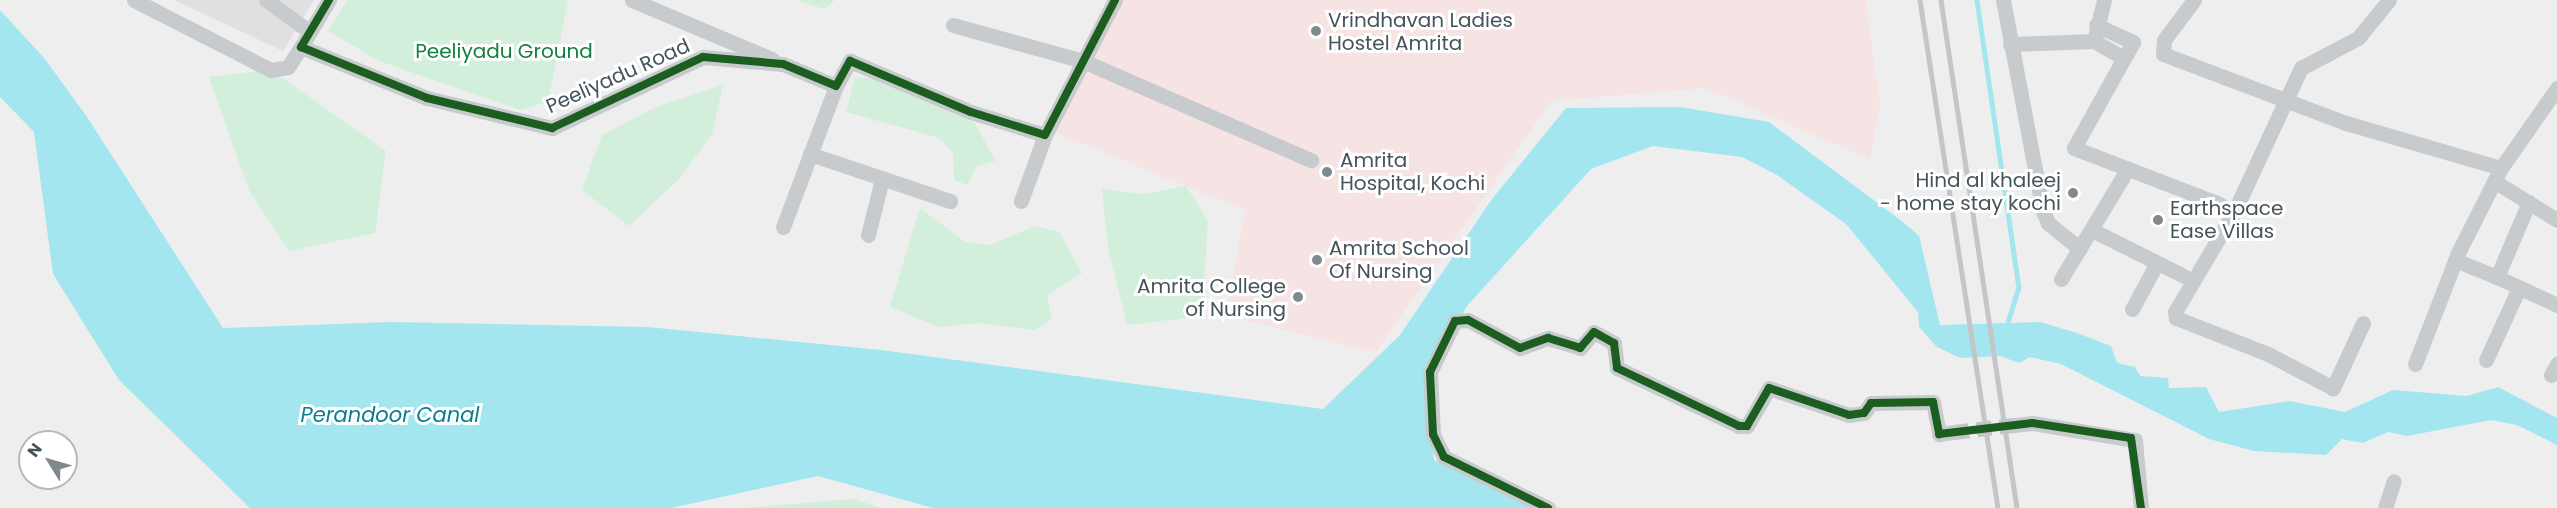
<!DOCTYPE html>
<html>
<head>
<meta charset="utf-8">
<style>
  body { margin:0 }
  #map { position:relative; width:2557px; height:508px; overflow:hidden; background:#efeeee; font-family:Poppins,sans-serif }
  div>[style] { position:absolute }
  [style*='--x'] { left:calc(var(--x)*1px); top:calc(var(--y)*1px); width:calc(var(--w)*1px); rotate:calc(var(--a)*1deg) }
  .education>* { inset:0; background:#e1dfe0 }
  .medical>* { inset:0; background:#f6e4e4 }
  .green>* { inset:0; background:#d1efda }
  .water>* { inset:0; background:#a4e6ef }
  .stream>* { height:4.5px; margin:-2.25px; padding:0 2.25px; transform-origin:2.25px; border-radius:2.25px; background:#a4e6ef }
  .street-tunnel>* { height:15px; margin-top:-7.5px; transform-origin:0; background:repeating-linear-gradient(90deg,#c4c7c9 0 15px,transparent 0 23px) }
  .street>* { height:15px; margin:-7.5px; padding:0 7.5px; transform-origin:7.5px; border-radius:7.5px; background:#c8cbcd }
  .rail>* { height:4.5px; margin:-2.25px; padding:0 2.25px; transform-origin:2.25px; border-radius:2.25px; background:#c3c5c7 }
  .cycleway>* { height:8px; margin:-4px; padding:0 4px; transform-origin:4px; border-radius:4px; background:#1b5e20 }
  .dots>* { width:16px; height:16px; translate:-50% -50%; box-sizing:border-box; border:3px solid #fff; border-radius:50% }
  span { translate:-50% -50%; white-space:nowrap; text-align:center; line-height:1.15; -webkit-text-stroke:6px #fff; paint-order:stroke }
  .poi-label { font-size:20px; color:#45535b }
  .left { translate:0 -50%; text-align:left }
  .right { translate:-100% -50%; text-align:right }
  .park-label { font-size:20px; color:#137f3f }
  .street-label { font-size:20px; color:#45535b }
  .water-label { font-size:21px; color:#097e8d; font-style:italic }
  .north { position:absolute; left:18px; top:430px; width:60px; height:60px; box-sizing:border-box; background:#fff; border:2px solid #b5babd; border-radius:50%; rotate:307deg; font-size:16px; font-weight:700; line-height:24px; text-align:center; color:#45535b }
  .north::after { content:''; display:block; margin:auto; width:21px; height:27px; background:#80898e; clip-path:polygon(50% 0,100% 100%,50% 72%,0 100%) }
</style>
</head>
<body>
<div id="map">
  <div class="education">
    <i style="clip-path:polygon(174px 0,314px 0,283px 51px)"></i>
  </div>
  <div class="medical">
    <i style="clip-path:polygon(1107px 0,1866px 0,1880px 105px,1870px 159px,1705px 88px,1551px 101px,1376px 352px,1226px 316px,1245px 210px,1048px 130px)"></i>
  </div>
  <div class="green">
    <i style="clip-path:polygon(347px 0,568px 0,548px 102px,520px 110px,379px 61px,328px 31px)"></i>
    <i style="clip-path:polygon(797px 0,835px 0,824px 9px)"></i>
    <i style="clip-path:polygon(271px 70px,386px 151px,375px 233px,289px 251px,249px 190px,209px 77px)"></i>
    <i style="clip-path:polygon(855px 77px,875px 79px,975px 123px,995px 161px,976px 166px,968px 185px,954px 180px,953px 153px,940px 138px,846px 112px)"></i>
    <i style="clip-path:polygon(723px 85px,712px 134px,679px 179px,629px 226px,582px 190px,602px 135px,656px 107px)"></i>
    <i style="clip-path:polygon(1186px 186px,1208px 221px,1202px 316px,1127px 325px,1108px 248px,1102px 189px,1143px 194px)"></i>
    <i style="clip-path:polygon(920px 208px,965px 242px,990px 245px,1035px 226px,1059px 232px,1082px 273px,1047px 295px,1052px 319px,1035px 330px,978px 323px,939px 327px,890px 307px)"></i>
    <i style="clip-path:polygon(854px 499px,881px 508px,744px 508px,753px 507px)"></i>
  </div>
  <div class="water">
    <i style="clip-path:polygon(0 10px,45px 59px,87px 117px,223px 328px,390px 322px,648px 327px,881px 350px,1323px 409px,1400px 335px,1492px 199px,1566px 108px,1680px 107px,1769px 122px,1903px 222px,1919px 236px,1940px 325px,2040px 322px,2077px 333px,2111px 346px,2117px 363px,2135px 367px,2140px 376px,2168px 378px,2169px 388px,2206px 387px,2219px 412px,2289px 401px,2345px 412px,2393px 390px,2467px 396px,2498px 387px,2557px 418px,2557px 445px,2517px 425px,2491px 420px,2407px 436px,2388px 432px,2363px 443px,2342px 439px,2326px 455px,2254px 451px,2209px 439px,2061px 364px,2030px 357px,2019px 363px,2000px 356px,1960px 358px,1937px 347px,1919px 327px,1918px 312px,1846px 224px,1777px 175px,1742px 157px,1653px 146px,1591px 169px,1467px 306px,1426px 376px,1434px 460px,1543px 508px,933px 508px,818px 476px,671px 508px,250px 508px,119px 380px,53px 274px,34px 132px,0 97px)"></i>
  </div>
  <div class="stream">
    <i style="--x:1977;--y:0;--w:290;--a:81.7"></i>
    <i style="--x:2019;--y:287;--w:41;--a:107.1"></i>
  </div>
  <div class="street-tunnel">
    <i style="--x:1954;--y:432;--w:60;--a:-6.7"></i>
  </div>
  <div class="street">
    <i style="--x:134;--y:0;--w:154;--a:27.1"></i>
    <i style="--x:271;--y:70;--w:17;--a:-10"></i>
    <i style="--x:288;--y:67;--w:24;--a:-57"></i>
    <i style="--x:266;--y:0;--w:54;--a:36"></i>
    <i style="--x:329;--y:0;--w:55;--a:120.8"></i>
    <i style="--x:301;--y:47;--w:136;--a:22"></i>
    <i style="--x:427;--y:98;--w:129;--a:13.5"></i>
    <i style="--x:552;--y:128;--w:167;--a:-25.2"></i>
    <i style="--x:703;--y:57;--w:80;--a:5"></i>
    <i style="--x:783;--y:64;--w:57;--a:22.5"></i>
    <i style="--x:836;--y:86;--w:29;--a:-61"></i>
    <i style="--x:850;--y:61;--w:131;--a:22.9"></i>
    <i style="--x:971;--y:112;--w:77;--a:17.3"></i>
    <i style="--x:1045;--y:135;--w:152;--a:-62.6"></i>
    <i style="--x:632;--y:0;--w:152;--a:22.9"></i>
    <i style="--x:2003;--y:0;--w:215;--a:79.3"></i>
    <i style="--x:2043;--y:211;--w:13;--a:67"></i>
    <i style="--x:2048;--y:223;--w:41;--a:39.1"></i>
    <i style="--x:2104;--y:0;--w:42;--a:103.7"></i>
    <i style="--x:2094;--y:41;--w:34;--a:30"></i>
    <i style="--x:2124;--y:58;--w:103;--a:119.1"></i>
    <i style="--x:2074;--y:148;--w:156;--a:21"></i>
    <i style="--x:2194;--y:0;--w:50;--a:126.9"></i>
    <i style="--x:2164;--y:40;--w:14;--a:94"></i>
    <i style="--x:2163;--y:54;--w:196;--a:20.7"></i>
    <i style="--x:2346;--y:123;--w:161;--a:16.2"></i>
    <i style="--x:953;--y:25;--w:135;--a:15.5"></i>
    <i style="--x:1083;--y:61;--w:249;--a:23.5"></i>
    <i style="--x:2096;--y:25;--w:41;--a:24.7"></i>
    <i style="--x:2133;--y:42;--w:18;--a:119"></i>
    <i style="--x:2010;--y:44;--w:84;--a:-2"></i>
    <i style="--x:810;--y:154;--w:148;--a:18.6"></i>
    <i style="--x:2494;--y:181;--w:74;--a:31.8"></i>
    <i style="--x:1021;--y:201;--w:70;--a:-70"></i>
    <i style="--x:2529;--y:202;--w:82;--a:113.1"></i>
    <i style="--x:2497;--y:277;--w:66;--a:25"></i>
    <i style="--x:783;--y:227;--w:151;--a:-69.4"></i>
    <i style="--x:2092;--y:230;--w:103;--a:26.6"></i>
    <i style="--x:868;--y:235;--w:58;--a:-76"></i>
    <i style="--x:2455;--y:260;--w:45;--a:22"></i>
    <i style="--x:2061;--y:279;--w:127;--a:-58.8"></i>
    <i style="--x:2132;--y:309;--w:52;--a:-61.5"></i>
    <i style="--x:2363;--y:323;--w:72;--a:114.8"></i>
    <i style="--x:2333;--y:388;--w:73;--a:-152.4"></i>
    <i style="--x:2268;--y:354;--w:99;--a:-158.6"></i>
    <i style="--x:2176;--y:318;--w:6;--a:-99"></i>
    <i style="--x:2175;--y:312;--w:118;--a:-59.5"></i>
    <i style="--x:2235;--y:210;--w:157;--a:-65.1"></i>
    <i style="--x:2301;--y:68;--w:64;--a:-27.8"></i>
    <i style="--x:2358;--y:38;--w:49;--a:-50.8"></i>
    <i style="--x:2486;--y:360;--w:79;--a:-65.4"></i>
    <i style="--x:2415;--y:364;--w:119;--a:-68.8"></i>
    <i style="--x:2458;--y:253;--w:95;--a:-63.2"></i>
    <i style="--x:2501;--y:168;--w:98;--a:-55"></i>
    <i style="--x:2551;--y:375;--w:13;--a:-61"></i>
    <i style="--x:2014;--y:425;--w:18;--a:-6"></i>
    <i style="--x:2032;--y:423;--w:104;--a:9.4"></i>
    <i style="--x:2135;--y:440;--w:68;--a:85"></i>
    <i style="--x:1548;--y:508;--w:116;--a:-153.9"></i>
    <i style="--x:1444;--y:457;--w:25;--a:-116"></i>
    <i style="--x:1433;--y:434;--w:62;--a:-92.8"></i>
    <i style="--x:1430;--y:372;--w:57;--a:-63.9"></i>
    <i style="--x:1455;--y:321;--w:13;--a:-4"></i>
    <i style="--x:1468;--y:320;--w:59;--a:28.3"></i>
    <i style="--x:1520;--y:348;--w:30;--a:-20"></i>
    <i style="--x:1548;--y:338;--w:34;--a:17"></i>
    <i style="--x:1580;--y:348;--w:21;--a:-49"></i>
    <i style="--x:1594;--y:332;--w:23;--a:29"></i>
    <i style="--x:1614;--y:343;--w:25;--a:83"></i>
    <i style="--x:1617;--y:368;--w:135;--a:25.4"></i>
    <i style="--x:1739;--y:426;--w:8;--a:0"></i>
    <i style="--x:1747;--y:426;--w:44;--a:-59.9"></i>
    <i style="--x:1769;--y:388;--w:84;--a:18.6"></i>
    <i style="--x:1849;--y:415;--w:15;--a:-8"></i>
    <i style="--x:1864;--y:413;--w:12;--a:-55"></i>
    <i style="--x:1871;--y:403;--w:62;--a:-0.9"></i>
    <i style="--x:1933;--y:402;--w:33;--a:79"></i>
    <i style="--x:1939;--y:434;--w:15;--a:-8"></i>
    <i style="--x:2385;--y:508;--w:28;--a:-72"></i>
  </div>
  <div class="rail">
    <i style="--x:1920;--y:0;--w:514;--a:81.27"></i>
    <i style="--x:1941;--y:0;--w:514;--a:81.49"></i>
  </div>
  <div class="cycleway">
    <i style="--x:329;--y:0;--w:55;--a:120.8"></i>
    <i style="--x:301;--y:47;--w:136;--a:22"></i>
    <i style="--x:427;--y:98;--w:129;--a:13.5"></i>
    <i style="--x:552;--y:128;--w:167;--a:-25.2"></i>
    <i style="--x:703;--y:57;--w:80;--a:5"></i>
    <i style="--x:783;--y:64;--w:57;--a:22.5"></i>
    <i style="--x:836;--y:86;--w:29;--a:-61"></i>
    <i style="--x:850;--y:61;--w:131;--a:22.9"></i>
    <i style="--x:971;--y:112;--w:77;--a:17.3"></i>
    <i style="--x:1045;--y:135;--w:152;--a:-62.6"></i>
    <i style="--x:1548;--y:508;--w:116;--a:-153.9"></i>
    <i style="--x:1444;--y:457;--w:25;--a:-116"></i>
    <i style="--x:1433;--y:434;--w:62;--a:-92.8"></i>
    <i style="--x:1430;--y:372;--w:57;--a:-63.9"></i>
    <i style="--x:1455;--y:321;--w:13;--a:-4"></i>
    <i style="--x:1468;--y:320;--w:59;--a:28.3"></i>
    <i style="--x:1520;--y:348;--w:30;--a:-20"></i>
    <i style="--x:1548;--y:338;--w:34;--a:17"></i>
    <i style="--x:1580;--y:348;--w:21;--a:-49"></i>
    <i style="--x:1594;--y:332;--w:23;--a:29"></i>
    <i style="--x:1614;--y:343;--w:25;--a:83"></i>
    <i style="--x:1617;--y:368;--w:135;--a:25.4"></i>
    <i style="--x:1739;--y:426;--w:8;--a:0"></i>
    <i style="--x:1747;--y:426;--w:44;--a:-59.9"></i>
    <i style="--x:1769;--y:388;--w:84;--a:18.6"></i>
    <i style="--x:1849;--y:415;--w:15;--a:-8"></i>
    <i style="--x:1864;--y:413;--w:12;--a:-55"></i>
    <i style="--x:1871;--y:403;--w:62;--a:-0.9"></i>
    <i style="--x:1933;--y:402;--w:33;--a:79"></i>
    <i style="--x:1939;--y:434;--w:94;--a:-6.7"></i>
    <i style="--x:2032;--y:423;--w:100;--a:8.6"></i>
    <i style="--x:2131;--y:438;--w:71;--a:81.9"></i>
  </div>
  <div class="dots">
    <i style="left:1316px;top:31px;background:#80898e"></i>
    <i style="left:1327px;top:172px;background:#80898e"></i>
    <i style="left:2073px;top:193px;background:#80898e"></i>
    <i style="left:2158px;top:220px;background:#80898e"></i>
    <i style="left:1317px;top:260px;background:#80898e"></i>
    <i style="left:1298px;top:297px;background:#80898e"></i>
  </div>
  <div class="poi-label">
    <span class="left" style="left:1328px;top:32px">Vrindhavan Ladies<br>Hostel Amrita</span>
    <span class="left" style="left:1340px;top:172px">Amrita<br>Hospital, Kochi</span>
    <span class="right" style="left:2061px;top:192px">Hind al khaleej<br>- home stay kochi</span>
    <span class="left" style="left:2170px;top:220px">Earthspace<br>Ease Villas</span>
    <span class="left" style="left:1329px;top:260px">Amrita School<br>Of Nursing</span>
    <span class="right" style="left:1286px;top:298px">Amrita College<br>of Nursing</span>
  </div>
  <div class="park-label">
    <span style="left:504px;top:51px">Peeliyadu Ground</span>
  </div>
  <div class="street-label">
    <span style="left:618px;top:76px;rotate:-24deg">Peeliyadu Road</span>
  </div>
  <div class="water-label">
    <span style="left:390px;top:415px">Perandoor Canal</span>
  </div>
  <div class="north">N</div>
</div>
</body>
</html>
